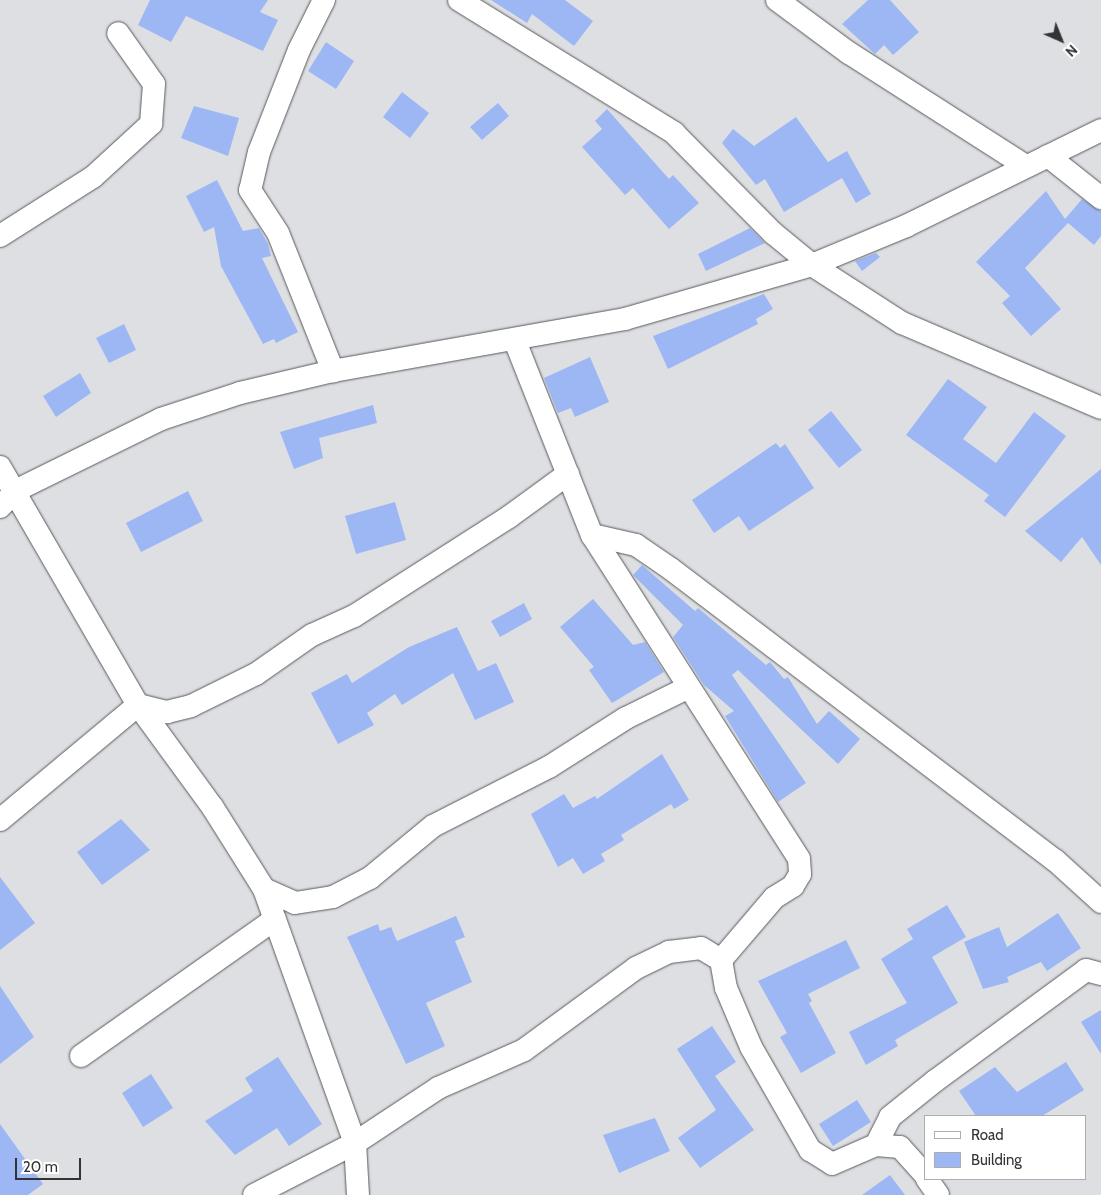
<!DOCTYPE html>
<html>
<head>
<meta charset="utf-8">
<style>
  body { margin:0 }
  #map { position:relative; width:1101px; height:1195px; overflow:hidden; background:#dedfe3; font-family:Cabin,sans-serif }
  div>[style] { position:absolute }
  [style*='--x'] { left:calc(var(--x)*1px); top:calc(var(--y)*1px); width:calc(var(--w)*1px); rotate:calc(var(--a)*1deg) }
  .building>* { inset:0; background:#9db7f4 }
  .roads { filter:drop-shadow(0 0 1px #57595c) drop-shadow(0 0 1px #57595c) }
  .minor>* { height:22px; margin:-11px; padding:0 11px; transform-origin:11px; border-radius:11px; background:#fff }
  span { translate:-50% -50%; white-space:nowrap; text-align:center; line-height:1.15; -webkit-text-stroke:4.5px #fff; paint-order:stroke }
  .legend { position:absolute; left:924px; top:1115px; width:162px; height:65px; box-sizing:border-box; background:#fff; border:1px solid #adadae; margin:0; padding:6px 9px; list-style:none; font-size:15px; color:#333335 }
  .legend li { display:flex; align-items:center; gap:10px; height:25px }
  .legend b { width:25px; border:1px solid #adadae }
  .north { position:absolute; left:1036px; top:15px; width:50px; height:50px; -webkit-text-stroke:4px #fff; paint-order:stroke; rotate:136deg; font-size:14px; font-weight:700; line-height:20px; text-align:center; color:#333335 }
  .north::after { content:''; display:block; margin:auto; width:18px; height:22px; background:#333335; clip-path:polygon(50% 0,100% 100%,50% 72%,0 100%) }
  .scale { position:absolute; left:15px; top:1158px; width:66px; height:22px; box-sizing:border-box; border:2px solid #333335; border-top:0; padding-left:6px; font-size:15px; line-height:18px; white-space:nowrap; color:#333335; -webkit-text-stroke:4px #fff; paint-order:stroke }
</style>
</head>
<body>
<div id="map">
  <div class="building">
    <i style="clip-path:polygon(150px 0,268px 0,260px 12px,278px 20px,263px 51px,186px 16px,171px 42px,138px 25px)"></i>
    <i style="clip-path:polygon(491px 0,565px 0,593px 21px,574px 46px,532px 14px,527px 23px)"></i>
    <i style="clip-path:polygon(868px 0,890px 0,919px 32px,893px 55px,884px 45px,875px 54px,842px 24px)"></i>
    <i style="clip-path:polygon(326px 42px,354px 61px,336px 89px,308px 71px)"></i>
    <i style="clip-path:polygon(402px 92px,429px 113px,410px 138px,383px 117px)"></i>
    <i style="clip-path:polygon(498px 103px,509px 116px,482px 140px,470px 127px)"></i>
    <i style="clip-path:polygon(194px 106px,239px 118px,228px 156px,181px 138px)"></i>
    <i style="clip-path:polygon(607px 109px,669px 179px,673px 175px,699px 203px,669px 229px,633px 188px,625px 195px,582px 147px,602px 129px,595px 121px)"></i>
    <i style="clip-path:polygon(796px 117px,828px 162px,847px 151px,871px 194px,856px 203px,842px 178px,784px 212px,765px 179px,756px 185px,722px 143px,733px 129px,754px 146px)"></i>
    <i style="clip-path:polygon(217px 180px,243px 231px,259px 228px,268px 244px,271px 256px,262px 258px,298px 332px,276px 343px,274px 339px,263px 344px,221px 266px,214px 227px,204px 232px,186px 196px)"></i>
    <i style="clip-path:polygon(1046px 191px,1065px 219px,1082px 199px,1101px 211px,1101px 236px,1094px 245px,1068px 223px,1025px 268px,1061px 309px,1031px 336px,1002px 303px,1010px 296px,976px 262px)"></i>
    <i style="clip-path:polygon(750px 228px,765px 243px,706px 271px,698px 254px)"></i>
    <i style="clip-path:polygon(876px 253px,880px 257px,862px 271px,855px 261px)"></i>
    <i style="clip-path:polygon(764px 294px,773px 309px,756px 319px,758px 324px,668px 369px,653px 336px)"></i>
    <i style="clip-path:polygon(124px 324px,136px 350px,109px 363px,96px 338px)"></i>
    <i style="clip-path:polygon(590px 357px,609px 402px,575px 417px,571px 408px,558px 413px,544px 378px)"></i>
    <i style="clip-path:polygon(80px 373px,91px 393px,56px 417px,43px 396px)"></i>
    <i style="clip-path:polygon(948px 379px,987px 407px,963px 439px,996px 463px,1034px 412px,1066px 436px,1005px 517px,984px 501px,989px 495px,906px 435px)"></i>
    <i style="clip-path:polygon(373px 405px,377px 423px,319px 438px,323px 458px,294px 469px,280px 432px)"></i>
    <i style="clip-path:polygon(831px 411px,862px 450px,839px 468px,808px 430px)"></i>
    <i style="clip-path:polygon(776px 443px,780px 448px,785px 444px,814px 488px,749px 531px,739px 516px,714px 533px,692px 500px)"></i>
    <i style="clip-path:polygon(1101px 469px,1101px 565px,1082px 537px,1061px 562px,1025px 531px)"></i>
    <i style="clip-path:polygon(188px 491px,203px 521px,141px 552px,126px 523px)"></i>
    <i style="clip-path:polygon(395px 502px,406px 540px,356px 554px,345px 516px)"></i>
    <i style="clip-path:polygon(642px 565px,695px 611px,698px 608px,766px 665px,770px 662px,784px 679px,788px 677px,817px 724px,829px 711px,860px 739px,838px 764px,738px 670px,732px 675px,806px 783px,778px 802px,725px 716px,734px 711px,704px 685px,673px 637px,683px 625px,633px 575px)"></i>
    <i style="clip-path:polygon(593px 599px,633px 645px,645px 642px,664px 672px,612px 703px,589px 670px,594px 667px,560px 627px)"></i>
    <i style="clip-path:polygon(524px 603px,532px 619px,500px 637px,491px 621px)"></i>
    <i style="clip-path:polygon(457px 627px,478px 671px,496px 663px,514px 702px,475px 720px,453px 673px,402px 705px,395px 694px,367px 713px,374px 725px,338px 744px,311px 693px,347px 674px,352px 683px,409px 647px)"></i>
    <i style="clip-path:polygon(662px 754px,689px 800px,674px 809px,671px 804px,621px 835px,624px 840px,601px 854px,605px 861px,583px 874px,573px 858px,558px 867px,531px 814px,564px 794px,573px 808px,595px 796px,597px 799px)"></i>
    <i style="clip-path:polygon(121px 819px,150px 850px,102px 885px,77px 852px)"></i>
    <i style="clip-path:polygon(0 877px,35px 923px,0 950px)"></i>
    <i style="clip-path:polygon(947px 905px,966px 937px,932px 957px,958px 1003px,895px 1040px,898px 1046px,866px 1065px,849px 1032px,907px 1003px,881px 959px,913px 939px,907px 929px)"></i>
    <i style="clip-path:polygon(1058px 913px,1081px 948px,1047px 971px,1041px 962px,1007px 977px,1009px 982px,983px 989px,964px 942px,999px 927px,1007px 947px)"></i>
    <i style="clip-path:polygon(456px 916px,465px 937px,455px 941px,472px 982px,426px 1003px,445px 1046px,406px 1064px,347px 937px,378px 924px,380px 931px,391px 927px,397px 941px)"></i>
    <i style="clip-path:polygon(846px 940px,860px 968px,808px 994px,812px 1001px,809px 1003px,836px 1053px,801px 1073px,780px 1037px,787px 1033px,758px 981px)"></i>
    <i style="clip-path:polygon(0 986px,34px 1037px,0 1064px)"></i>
    <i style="clip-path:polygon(1101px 1010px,1101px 1054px,1081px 1022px)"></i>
    <i style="clip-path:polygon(712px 1026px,736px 1062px,715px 1076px,754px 1130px,700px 1168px,678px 1138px,716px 1110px,677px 1049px)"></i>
    <i style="clip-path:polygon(278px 1057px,322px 1124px,289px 1146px,277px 1128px,235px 1155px,205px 1121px,253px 1091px,245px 1078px)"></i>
    <i style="clip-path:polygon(1066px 1062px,1084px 1090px,1042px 1116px,976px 1116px,959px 1091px,995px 1067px,1017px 1092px)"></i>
    <i style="clip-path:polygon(151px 1074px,173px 1108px,143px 1127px,122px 1093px)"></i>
    <i style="clip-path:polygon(857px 1100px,871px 1122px,833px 1146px,819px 1124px)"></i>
    <i style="clip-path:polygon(655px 1118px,670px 1151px,619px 1173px,603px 1135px)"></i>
    <i style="clip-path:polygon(0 1124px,43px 1184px,28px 1195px,0 1195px)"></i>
    <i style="clip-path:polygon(890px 1175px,905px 1195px,862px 1195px)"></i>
  </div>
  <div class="roads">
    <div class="minor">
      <i style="--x:324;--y:0;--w:56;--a:116.6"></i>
      <i style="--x:299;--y:50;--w:110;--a:111.4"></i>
      <i style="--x:259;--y:152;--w:39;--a:103"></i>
      <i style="--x:250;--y:190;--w:51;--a:56.9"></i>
      <i style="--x:278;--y:233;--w:149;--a:68.3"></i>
      <i style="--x:459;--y:0;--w:253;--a:31.7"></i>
      <i style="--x:674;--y:133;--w:141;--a:45.3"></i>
      <i style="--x:773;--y:233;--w:50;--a:39.4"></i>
      <i style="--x:812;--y:265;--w:107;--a:32.8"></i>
      <i style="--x:902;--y:323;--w:216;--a:23.1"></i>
      <i style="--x:777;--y:0;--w:89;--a:36.4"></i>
      <i style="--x:849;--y:53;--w:208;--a:32.6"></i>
      <i style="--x:1048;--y:156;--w:68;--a:38.4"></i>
      <i style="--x:0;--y:236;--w:110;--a:-32.4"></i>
      <i style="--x:93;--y:177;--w:79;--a:-42.4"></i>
      <i style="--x:151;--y:124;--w:40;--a:-85.7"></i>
      <i style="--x:154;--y:84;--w:62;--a:-125.2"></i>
      <i style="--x:515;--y:341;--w:209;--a:68.4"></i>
      <i style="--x:592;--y:535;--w:384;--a:57.4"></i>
      <i style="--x:799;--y:859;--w:15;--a:86"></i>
      <i style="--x:800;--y:874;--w:14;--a:120"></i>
      <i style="--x:793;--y:886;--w:22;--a:148"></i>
      <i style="--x:774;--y:898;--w:82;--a:130.5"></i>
      <i style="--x:721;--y:960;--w:28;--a:80"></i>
      <i style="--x:726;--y:988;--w:64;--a:67"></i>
      <i style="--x:751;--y:1047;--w:119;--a:60.2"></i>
      <i style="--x:810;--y:1150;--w:26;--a:32"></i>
      <i style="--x:832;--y:1164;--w:48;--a:-23.4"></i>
      <i style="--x:876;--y:1145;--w:24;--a:5"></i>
      <i style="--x:900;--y:1147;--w:38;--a:48"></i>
      <i style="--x:0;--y:467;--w:275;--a:59.9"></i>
      <i style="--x:138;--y:705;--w:127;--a:53.9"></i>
      <i style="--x:213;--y:808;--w:96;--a:57.8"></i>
      <i style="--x:264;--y:889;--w:270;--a:70.3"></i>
      <i style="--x:355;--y:1143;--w:52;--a:86.7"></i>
      <i style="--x:0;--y:507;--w:24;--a:-45"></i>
      <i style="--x:17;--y:490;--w:161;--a:-26.2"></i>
      <i style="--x:161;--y:419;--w:83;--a:-18.2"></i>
      <i style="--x:240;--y:393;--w:96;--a:-13.3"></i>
      <i style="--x:333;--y:371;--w:297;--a:-10.1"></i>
      <i style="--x:625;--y:319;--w:195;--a:-16.1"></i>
      <i style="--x:812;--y:265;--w:102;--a:-22.5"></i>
      <i style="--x:906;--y:226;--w:217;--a:-26.2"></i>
      <i style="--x:592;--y:535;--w:45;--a:12.8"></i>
      <i style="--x:636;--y:545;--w:42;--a:34.4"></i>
      <i style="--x:671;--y:569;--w:483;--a:37.2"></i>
      <i style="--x:1056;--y:861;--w:61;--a:42.3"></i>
      <i style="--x:0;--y:820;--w:180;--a:-39.8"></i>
      <i style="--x:138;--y:705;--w:30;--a:14"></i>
      <i style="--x:167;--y:712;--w:25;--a:-14"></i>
      <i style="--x:191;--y:706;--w:72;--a:-26.2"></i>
      <i style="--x:256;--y:674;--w:68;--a:-34.9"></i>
      <i style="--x:312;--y:635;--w:46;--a:-24.3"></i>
      <i style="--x:354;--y:616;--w:184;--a:-32.6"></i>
      <i style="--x:509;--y:517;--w:73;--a:-36.1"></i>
      <i style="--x:264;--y:889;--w:34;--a:24"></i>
      <i style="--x:295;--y:903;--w:38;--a:-9"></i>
      <i style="--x:333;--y:897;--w:42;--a:-27.2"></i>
      <i style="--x:370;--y:878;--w:82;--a:-39.5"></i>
      <i style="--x:433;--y:826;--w:130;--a:-27"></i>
      <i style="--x:549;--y:767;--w:91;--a:-32.5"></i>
      <i style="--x:626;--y:718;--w:70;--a:-26.2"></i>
      <i style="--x:81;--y:1056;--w:237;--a:-35.2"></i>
      <i style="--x:876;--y:1145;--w:31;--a:-63"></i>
      <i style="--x:890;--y:1117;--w:58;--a:-38.7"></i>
      <i style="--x:935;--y:1081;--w:187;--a:-36.3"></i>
      <i style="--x:1086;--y:970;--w:16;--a:15"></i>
      <i style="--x:927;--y:1179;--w:19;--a:55"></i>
      <i style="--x:254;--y:1195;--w:114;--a:-27.2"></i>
      <i style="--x:355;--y:1143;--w:100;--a:-33.5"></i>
      <i style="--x:438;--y:1088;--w:94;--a:-23.8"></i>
      <i style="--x:524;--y:1050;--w:139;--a:-36.2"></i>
      <i style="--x:636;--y:968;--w:37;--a:-26"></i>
      <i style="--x:669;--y:952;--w:32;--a:-7"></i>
      <i style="--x:701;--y:948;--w:23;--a:31"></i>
    </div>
  </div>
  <ul class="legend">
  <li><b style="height:6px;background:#fff"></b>Road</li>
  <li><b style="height:14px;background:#9db7f4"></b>Building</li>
  </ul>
  <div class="north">N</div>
  <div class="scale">20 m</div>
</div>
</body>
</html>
